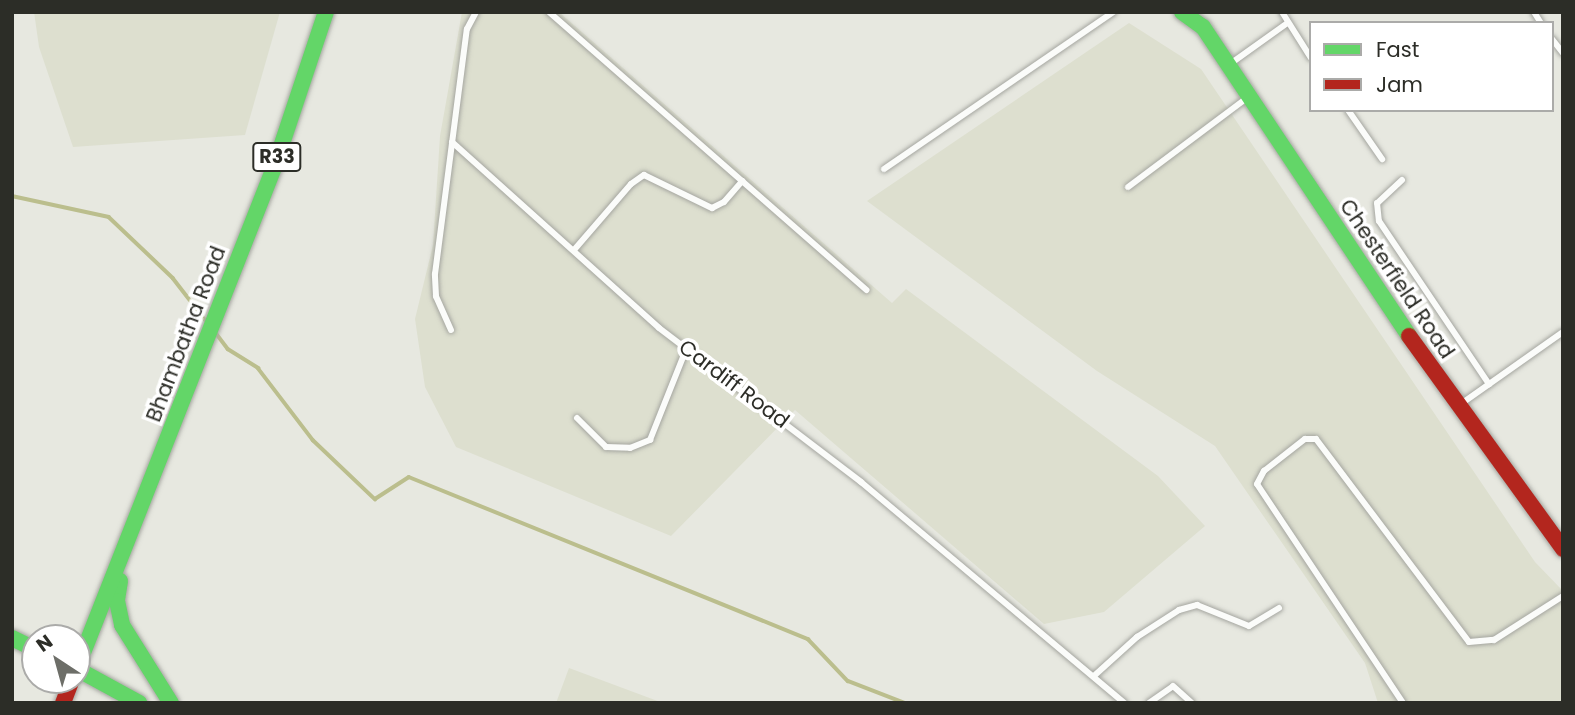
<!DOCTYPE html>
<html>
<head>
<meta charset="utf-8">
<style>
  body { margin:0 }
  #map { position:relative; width:1575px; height:715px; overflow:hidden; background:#e7e8e0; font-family:Poppins,sans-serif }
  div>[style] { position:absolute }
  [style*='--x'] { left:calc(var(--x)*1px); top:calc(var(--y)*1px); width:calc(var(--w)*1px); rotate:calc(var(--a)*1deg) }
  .built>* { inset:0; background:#dddfcf }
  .stream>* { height:3.5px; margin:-1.75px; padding:0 1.75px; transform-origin:1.75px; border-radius:1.75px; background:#bbbe8d }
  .roads { filter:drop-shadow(0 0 2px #a5a6a0) drop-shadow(0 0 2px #a5a6a0) }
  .lane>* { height:6px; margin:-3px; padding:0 3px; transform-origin:3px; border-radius:3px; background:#fbfcfa }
  .fast>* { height:16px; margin:-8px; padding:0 8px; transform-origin:8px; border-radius:8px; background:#63d668 }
  .jam>* { height:16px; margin:-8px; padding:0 8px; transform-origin:8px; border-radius:8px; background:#b3261e }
  span { translate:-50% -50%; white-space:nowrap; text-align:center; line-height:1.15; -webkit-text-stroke:7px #fff; paint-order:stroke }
  .shield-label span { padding:2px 5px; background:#fff; border:2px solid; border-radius:5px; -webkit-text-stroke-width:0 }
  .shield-label { font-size:19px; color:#2c2d27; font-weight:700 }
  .street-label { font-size:21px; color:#2c2d27 }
  .frame { position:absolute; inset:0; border:14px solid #2c2d27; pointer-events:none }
  .legend { position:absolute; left:1309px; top:21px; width:245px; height:91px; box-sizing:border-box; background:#fff; border:2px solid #ababa9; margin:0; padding:9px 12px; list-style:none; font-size:21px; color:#2c2d27 }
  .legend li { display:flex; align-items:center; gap:14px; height:35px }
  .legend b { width:35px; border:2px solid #ababa9 }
  .north { position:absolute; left:21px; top:624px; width:70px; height:70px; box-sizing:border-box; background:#fff; border:2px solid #ababa9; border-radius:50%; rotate:324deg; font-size:19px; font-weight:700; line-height:28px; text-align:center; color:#2c2d27 }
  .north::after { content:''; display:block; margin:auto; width:24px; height:32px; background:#6d6e68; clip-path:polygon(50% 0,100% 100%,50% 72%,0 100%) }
</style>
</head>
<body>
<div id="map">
  <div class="built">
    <i style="clip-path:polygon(34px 12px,280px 12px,245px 135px,73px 147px,39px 47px)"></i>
    <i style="clip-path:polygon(462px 12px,559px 12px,892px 303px,906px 289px,1158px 476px,1205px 526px,1104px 612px,1044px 624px,795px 410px,671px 536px,456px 447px,425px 387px,415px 319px,433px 245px,440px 136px)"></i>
    <i style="clip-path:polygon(1129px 23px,1201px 69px,1535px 562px,1563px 591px,1563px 703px,1378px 703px,1365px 663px,1215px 446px,1097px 371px,867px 201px)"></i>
    <i style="clip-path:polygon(569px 668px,663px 703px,556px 703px)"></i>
  </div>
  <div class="stream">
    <i style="--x:12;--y:196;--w:99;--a:12.2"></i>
    <i style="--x:109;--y:217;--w:88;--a:43.6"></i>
    <i style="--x:173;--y:278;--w:56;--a:52.3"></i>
    <i style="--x:216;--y:333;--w:20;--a:53"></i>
    <i style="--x:228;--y:349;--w:36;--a:32"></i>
    <i style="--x:258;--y:368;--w:91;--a:52.6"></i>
    <i style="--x:313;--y:440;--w:86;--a:43.6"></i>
    <i style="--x:375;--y:499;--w:40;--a:-32.9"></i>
    <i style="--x:409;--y:477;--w:431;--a:22.1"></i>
    <i style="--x:808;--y:639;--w:58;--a:46.4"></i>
    <i style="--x:848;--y:681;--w:61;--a:21.1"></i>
  </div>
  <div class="roads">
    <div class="lane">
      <i style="--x:549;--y:12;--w:422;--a:41.2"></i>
      <i style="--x:1282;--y:12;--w:54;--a:57.8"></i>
      <i style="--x:1534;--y:12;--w:13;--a:58"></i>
      <i style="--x:1552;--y:39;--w:18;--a:52"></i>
      <i style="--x:1230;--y:64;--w:69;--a:-35.5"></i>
      <i style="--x:1348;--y:110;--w:60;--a:55.2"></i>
      <i style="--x:452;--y:142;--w:278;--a:41.9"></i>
      <i style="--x:659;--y:328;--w:254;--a:37.3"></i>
      <i style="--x:861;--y:482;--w:344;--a:40"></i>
      <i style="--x:884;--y:169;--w:278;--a:-34.4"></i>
      <i style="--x:1402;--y:180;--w:34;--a:137"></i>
      <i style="--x:1377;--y:203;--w:18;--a:84"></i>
      <i style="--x:1379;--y:221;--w:197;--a:56"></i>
      <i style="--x:1128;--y:187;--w:149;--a:-36.8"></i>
      <i style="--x:574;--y:250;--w:87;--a:-49.2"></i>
      <i style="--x:631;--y:184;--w:16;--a:-35"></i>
      <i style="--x:644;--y:175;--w:76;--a:25.9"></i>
      <i style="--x:712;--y:208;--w:13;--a:-27"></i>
      <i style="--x:724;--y:202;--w:28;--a:-49"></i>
      <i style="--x:451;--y:330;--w:37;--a:-114"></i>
      <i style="--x:436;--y:296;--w:22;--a:-93"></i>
      <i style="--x:435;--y:274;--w:247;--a:-82.6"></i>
      <i style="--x:467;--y:29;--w:19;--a:-62"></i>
      <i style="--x:1458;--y:406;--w:128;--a:-35.2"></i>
      <i style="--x:577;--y:418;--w:41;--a:45"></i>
      <i style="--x:606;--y:447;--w:24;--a:2"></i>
      <i style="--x:630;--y:448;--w:22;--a:-22"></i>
      <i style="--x:650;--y:440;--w:100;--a:-68.3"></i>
      <i style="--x:1095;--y:675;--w:57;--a:-42.1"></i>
      <i style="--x:1137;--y:637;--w:50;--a:-32.7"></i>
      <i style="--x:1179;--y:610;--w:19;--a:-16"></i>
      <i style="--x:1197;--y:605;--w:56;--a:22"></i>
      <i style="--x:1249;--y:626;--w:35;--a:-31"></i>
      <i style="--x:1149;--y:703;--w:29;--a:-35"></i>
      <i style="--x:1173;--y:686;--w:25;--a:42"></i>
      <i style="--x:1403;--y:703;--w:263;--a:-123.7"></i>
      <i style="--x:1257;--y:484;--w:15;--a:-62"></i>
      <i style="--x:1264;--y:471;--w:52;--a:-38"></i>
      <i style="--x:1305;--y:439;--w:11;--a:0"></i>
      <i style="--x:1316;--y:439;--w:254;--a:53"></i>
      <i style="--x:1469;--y:642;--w:25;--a:-5"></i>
      <i style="--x:1494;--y:640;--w:82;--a:-32.5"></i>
    </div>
    <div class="fast">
      <i style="--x:1182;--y:12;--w:26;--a:36"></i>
      <i style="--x:1203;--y:27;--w:371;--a:56.3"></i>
      <i style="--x:120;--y:581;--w:20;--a:99"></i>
      <i style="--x:117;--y:601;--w:25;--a:78"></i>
      <i style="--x:122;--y:625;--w:92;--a:57.9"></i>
      <i style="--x:12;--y:638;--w:25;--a:26"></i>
      <i style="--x:77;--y:668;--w:541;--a:-68.51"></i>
      <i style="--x:275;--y:165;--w:161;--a:-71.6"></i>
      <i style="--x:77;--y:669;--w:71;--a:28.7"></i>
    </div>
    <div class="jam">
      <i style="--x:1409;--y:336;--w:263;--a:54.1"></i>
      <i style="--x:63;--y:703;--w:25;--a:-69"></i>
    </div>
  </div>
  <div class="shield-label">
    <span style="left:277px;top:157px">R33</span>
  </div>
  <div class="street-label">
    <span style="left:1397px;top:279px;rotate:56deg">Chesterfield Road</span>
    <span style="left:186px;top:334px;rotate:-69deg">Bhambatha Road</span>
    <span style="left:734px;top:384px;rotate:37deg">Cardiff Road</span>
  </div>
  <div class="frame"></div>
  <ul class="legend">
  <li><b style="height:9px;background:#63d668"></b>Fast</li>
  <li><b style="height:9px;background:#b3261e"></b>Jam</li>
  </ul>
  <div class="north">N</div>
</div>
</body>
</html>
